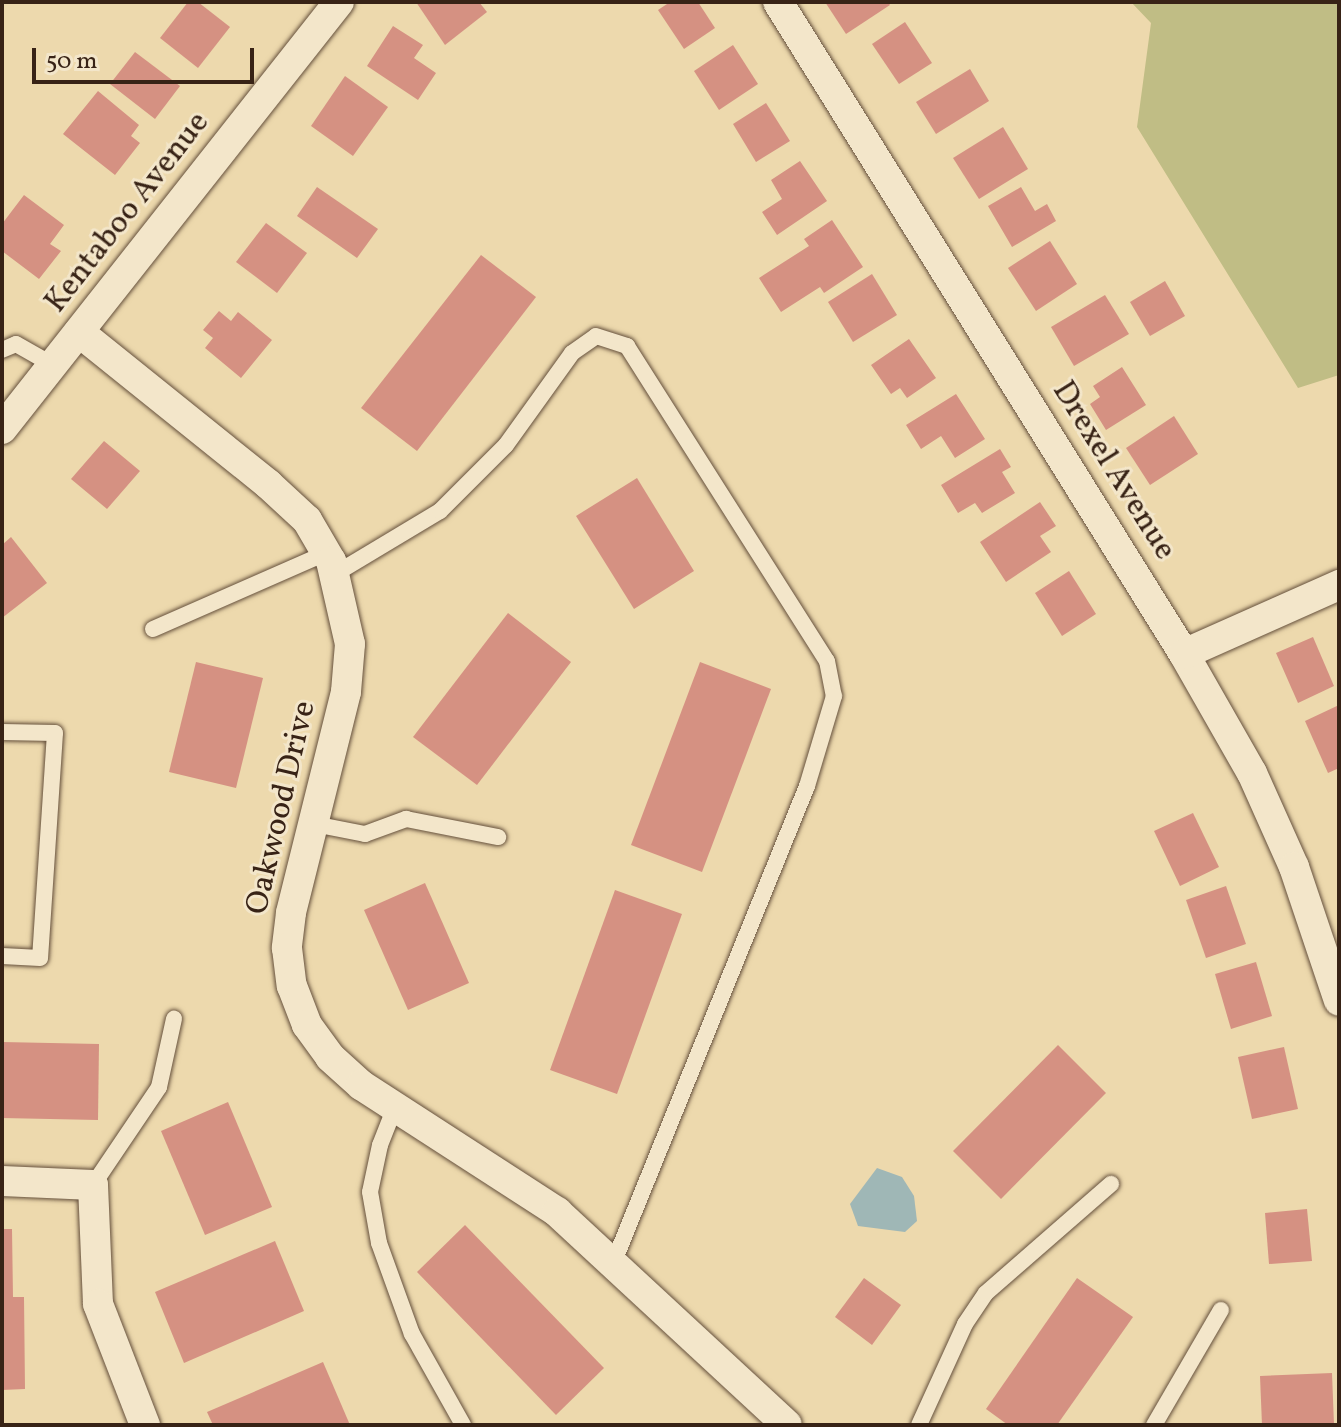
<!DOCTYPE html>
<html>
<head>
<meta charset="utf-8">
<style>
  body { margin:0 }
  #map { position:relative; width:1341px; height:1427px; overflow:hidden; background:#edd9ad; font-family:Vollkorn,serif }
  div>[style] { position:absolute }
  [style*='--x'] { left:calc(var(--x)*1px); top:calc(var(--y)*1px); width:calc(var(--w)*1px); rotate:calc(var(--a)*1deg) }
  .green>* { inset:0; background:#c0bd85 }
  .water>* { inset:0; background:#9fb7b6 }
  .building>* { inset:0; background:#d59182 }
  .roads { filter:drop-shadow(0 0 2px #65503c) drop-shadow(0 0 2px #65503c) }
  .service>* { height:16px; margin:-8px; padding:0 8px; transform-origin:8px; border-radius:8px; background:#f3e6ca }
  .minor>* { height:30px; margin:-15px; padding:0 15px; transform-origin:15px; border-radius:15px; background:#f3e6ca }
  span { translate:-50% -50%; white-space:nowrap; text-align:center; line-height:1.15; -webkit-text-stroke:6px #f3e6ca; paint-order:stroke }
  .street-label { font-size:32px; color:#382316 }
  .frame { position:absolute; inset:0; border:4px solid #382316; pointer-events:none }
  .scale { position:absolute; left:32px; top:48px; width:222px; height:36px; box-sizing:border-box; border:4px solid #382316; border-top:0; padding-left:10px; font-size:24px; line-height:28px; white-space:nowrap; color:#382316; -webkit-text-stroke:6px #f3e6ca; paint-order:stroke }
</style>
</head>
<body>
<div id="map">
  <div class="green">
    <i style="clip-path:polygon(1131px 2px,1339px 2px,1339px 375px,1298px 388px,1137px 127px,1151px 23px)"></i>
  </div>
  <div class="water">
    <i style="clip-path:polygon(877px 1168px,902px 1177px,914px 1196px,917px 1221px,905px 1232px,858px 1226px,850px 1204px)"></i>
  </div>
  <div class="building">
    <i style="clip-path:polygon(188px 2px,198px 2px,230px 27px,198px 68px,160px 38px)"></i>
    <i style="clip-path:polygon(416px 2px,479px 2px,487px 12px,445px 45px)"></i>
    <i style="clip-path:polygon(670px 2px,698px 2px,715px 28px,684px 49px,658px 10px)"></i>
    <i style="clip-path:polygon(825px 2px,888px 2px,890px 5px,846px 34px)"></i>
    <i style="clip-path:polygon(905px 22px,932px 63px,899px 84px,872px 44px)"></i>
    <i style="clip-path:polygon(393px 26px,423px 45px,414px 58px,436px 73px,418px 100px,367px 66px)"></i>
    <i style="clip-path:polygon(733px 45px,758px 84px,719px 110px,694px 71px)"></i>
    <i style="clip-path:polygon(135px 52px,180px 86px,155px 119px,110px 84px)"></i>
    <i style="clip-path:polygon(970px 69px,989px 101px,936px 134px,916px 102px)"></i>
    <i style="clip-path:polygon(345px 76px,388px 107px,353px 156px,311px 126px)"></i>
    <i style="clip-path:polygon(98px 91px,139px 125px,131px 136px,140px 143px,115px 175px,63px 134px)"></i>
    <i style="clip-path:polygon(766px 103px,790px 141px,756px 162px,733px 124px)"></i>
    <i style="clip-path:polygon(1003px 127px,1028px 169px,979px 199px,953px 158px)"></i>
    <i style="clip-path:polygon(800px 161px,827px 201px,777px 235px,762px 212px,782px 199px,771px 180px)"></i>
    <i style="clip-path:polygon(317px 187px,378px 229px,357px 258px,297px 216px)"></i>
    <i style="clip-path:polygon(1021px 187px,1035px 211px,1047px 204px,1056px 221px,1012px 247px,988px 206px)"></i>
    <i style="clip-path:polygon(24px 195px,64px 225px,50px 244px,61px 251px,39px 279px,2px 251px,2px 224px)"></i>
    <i style="clip-path:polygon(832px 220px,863px 267px,824px 293px,820px 287px,781px 312px,759px 278px,809px 246px,804px 239px)"></i>
    <i style="clip-path:polygon(266px 223px,307px 253px,277px 293px,236px 262px)"></i>
    <i style="clip-path:polygon(1050px 241px,1077px 284px,1036px 311px,1008px 268px)"></i>
    <i style="clip-path:polygon(481px 255px,536px 297px,417px 451px,361px 408px)"></i>
    <i style="clip-path:polygon(872px 274px,897px 315px,853px 342px,828px 302px)"></i>
    <i style="clip-path:polygon(1165px 281px,1185px 316px,1150px 336px,1130px 302px)"></i>
    <i style="clip-path:polygon(1105px 295px,1129px 334px,1074px 366px,1051px 327px)"></i>
    <i style="clip-path:polygon(219px 311px,231px 321px,238px 312px,272px 340px,241px 378px,205px 348px,213px 338px,203px 330px)"></i>
    <i style="clip-path:polygon(909px 339px,936px 378px,907px 398px,900px 388px,891px 394px,871px 365px)"></i>
    <i style="clip-path:polygon(1122px 367px,1146px 405px,1106px 430px,1090px 404px,1100px 397px,1093px 386px)"></i>
    <i style="clip-path:polygon(956px 394px,985px 439px,955px 458px,941px 436px,921px 449px,906px 425px)"></i>
    <i style="clip-path:polygon(1174px 416px,1198px 454px,1150px 485px,1126px 448px)"></i>
    <i style="clip-path:polygon(104px 441px,140px 471px,107px 509px,71px 479px)"></i>
    <i style="clip-path:polygon(1000px 449px,1011px 467px,1002px 472px,1015px 493px,982px 513px,975px 503px,958px 513px,941px 485px)"></i>
    <i style="clip-path:polygon(637px 478px,694px 571px,634px 609px,576px 516px)"></i>
    <i style="clip-path:polygon(1040px 502px,1056px 526px,1040px 536px,1051px 552px,1006px 582px,980px 542px)"></i>
    <i style="clip-path:polygon(11px 537px,47px 583px,2px 618px,2px 545px)"></i>
    <i style="clip-path:polygon(1069px 571px,1096px 614px,1062px 636px,1035px 593px)"></i>
    <i style="clip-path:polygon(508px 613px,571px 662px,477px 785px,413px 737px)"></i>
    <i style="clip-path:polygon(1313px 637px,1334px 686px,1298px 703px,1276px 653px)"></i>
    <i style="clip-path:polygon(196px 662px,263px 678px,236px 788px,169px 772px)"></i>
    <i style="clip-path:polygon(700px 662px,771px 689px,702px 872px,631px 845px)"></i>
    <i style="clip-path:polygon(1339px 705px,1339px 768px,1328px 773px,1305px 721px)"></i>
    <i style="clip-path:polygon(1193px 813px,1219px 867px,1180px 886px,1154px 831px)"></i>
    <i style="clip-path:polygon(425px 883px,469px 983px,408px 1010px,364px 910px)"></i>
    <i style="clip-path:polygon(1226px 886px,1246px 944px,1206px 958px,1186px 900px)"></i>
    <i style="clip-path:polygon(615px 890px,682px 914px,617px 1094px,550px 1070px)"></i>
    <i style="clip-path:polygon(1256px 962px,1272px 1016px,1231px 1029px,1215px 974px)"></i>
    <i style="clip-path:polygon(2px 1042px,99px 1044px,98px 1120px,2px 1118px)"></i>
    <i style="clip-path:polygon(1058px 1045px,1106px 1093px,1001px 1199px,953px 1151px)"></i>
    <i style="clip-path:polygon(1284px 1047px,1298px 1109px,1252px 1119px,1238px 1057px)"></i>
    <i style="clip-path:polygon(228px 1102px,272px 1207px,205px 1235px,161px 1131px)"></i>
    <i style="clip-path:polygon(1307px 1209px,1312px 1261px,1269px 1264px,1265px 1213px)"></i>
    <i style="clip-path:polygon(465px 1225px,604px 1368px,556px 1415px,417px 1272px)"></i>
    <i style="clip-path:polygon(2px 1229px,12px 1229px,13px 1297px,24px 1297px,25px 1389px,2px 1390px)"></i>
    <i style="clip-path:polygon(275px 1241px,304px 1311px,184px 1363px,155px 1292px)"></i>
    <i style="clip-path:polygon(864px 1278px,901px 1305px,872px 1345px,835px 1317px)"></i>
    <i style="clip-path:polygon(1077px 1278px,1133px 1317px,1057px 1425px,1008px 1425px,986px 1409px)"></i>
    <i style="clip-path:polygon(323px 1362px,350px 1425px,213px 1425px,207px 1412px)"></i>
    <i style="clip-path:polygon(1332px 1373px,1334px 1425px,1262px 1425px,1260px 1376px)"></i>
  </div>
  <div class="roads">
    <div class="service">
      <i style="--x:2;--y:350;--w:15;--a:-23"></i>
      <i style="--x:16;--y:344;--w:43;--a:29.6"></i>
      <i style="--x:335;--y:574;--w:122;--a:-31"></i>
      <i style="--x:440;--y:511;--w:93;--a:-45"></i>
      <i style="--x:506;--y:445;--w:113;--a:-54.3"></i>
      <i style="--x:572;--y:353;--w:29;--a:-35"></i>
      <i style="--x:596;--y:336;--w:33;--a:18"></i>
      <i style="--x:627;--y:346;--w:373;--a:57.6"></i>
      <i style="--x:827;--y:661;--w:36;--a:79"></i>
      <i style="--x:834;--y:696;--w:94;--a:106.7"></i>
      <i style="--x:807;--y:786;--w:516;--a:112.09"></i>
      <i style="--x:153;--y:629;--w:189;--a:-23.7"></i>
      <i style="--x:2;--y:732;--w:53;--a:1.1"></i>
      <i style="--x:55;--y:733;--w:225;--a:93.8"></i>
      <i style="--x:40;--y:958;--w:38;--a:-177"></i>
      <i style="--x:314;--y:824;--w:52;--a:11.1"></i>
      <i style="--x:365;--y:834;--w:44;--a:-20.1"></i>
      <i style="--x:406;--y:819;--w:94;--a:11.1"></i>
      <i style="--x:395;--y:1107;--w:41;--a:111.5"></i>
      <i style="--x:380;--y:1145;--w:48;--a:102"></i>
      <i style="--x:370;--y:1192;--w:52;--a:80"></i>
      <i style="--x:379;--y:1243;--w:97;--a:70.1"></i>
      <i style="--x:412;--y:1334;--w:104;--a:60.7"></i>
      <i style="--x:93;--y:1185;--w:118;--a:-56"></i>
      <i style="--x:159;--y:1087;--w:70;--a:-77.6"></i>
      <i style="--x:919;--y:1425;--w:111;--a:-65.5"></i>
      <i style="--x:965;--y:1324;--w:37;--a:-56"></i>
      <i style="--x:986;--y:1293;--w:166;--a:-41.1"></i>
      <i style="--x:1154;--y:1425;--w:133;--a:-59.8"></i>
    </div>
    <div class="minor">
      <i style="--x:778;--y:2;--w:768;--a:58.09"></i>
      <i style="--x:1184;--y:654;--w:137;--a:60.3"></i>
      <i style="--x:1252;--y:773;--w:103;--a:65.9"></i>
      <i style="--x:1294;--y:867;--w:141;--a:71.4"></i>
      <i style="--x:79;--y:332;--w:243;--a:38.8"></i>
      <i style="--x:268;--y:484;--w:53;--a:42.7"></i>
      <i style="--x:307;--y:520;--w:48;--a:59.7"></i>
      <i style="--x:331;--y:561;--w:85;--a:77.1"></i>
      <i style="--x:350;--y:644;--w:48;--a:94.8"></i>
      <i style="--x:346;--y:692;--w:228;--a:104"></i>
      <i style="--x:291;--y:913;--w:35;--a:97"></i>
      <i style="--x:287;--y:948;--w:38;--a:83"></i>
      <i style="--x:292;--y:986;--w:42;--a:69"></i>
      <i style="--x:307;--y:1025;--w:39;--a:54"></i>
      <i style="--x:330;--y:1057;--w:42;--a:42.1"></i>
      <i style="--x:361;--y:1085;--w:234;--a:32.9"></i>
      <i style="--x:557;--y:1212;--w:313;--a:42.8"></i>
      <i style="--x:2;--y:429;--w:544;--a:-51.72"></i>
      <i style="--x:1184;--y:654;--w:170;--a:-24"></i>
      <i style="--x:2;--y:1181;--w:91;--a:2.5"></i>
      <i style="--x:93;--y:1185;--w:119;--a:87.6"></i>
      <i style="--x:98;--y:1304;--w:130;--a:68.8"></i>
    </div>
  </div>
  <div class="street-label">
    <span style="left:128px;top:213px;rotate:-52deg">Kentaboo Avenue</span>
    <span style="left:1113px;top:471px;rotate:58deg">Drexel Avenue</span>
    <span style="left:282px;top:808px;rotate:-77deg">Oakwood Drive</span>
  </div>
  <div class="frame"></div>
  <div class="scale">50 m</div>
</div>
</body>
</html>
